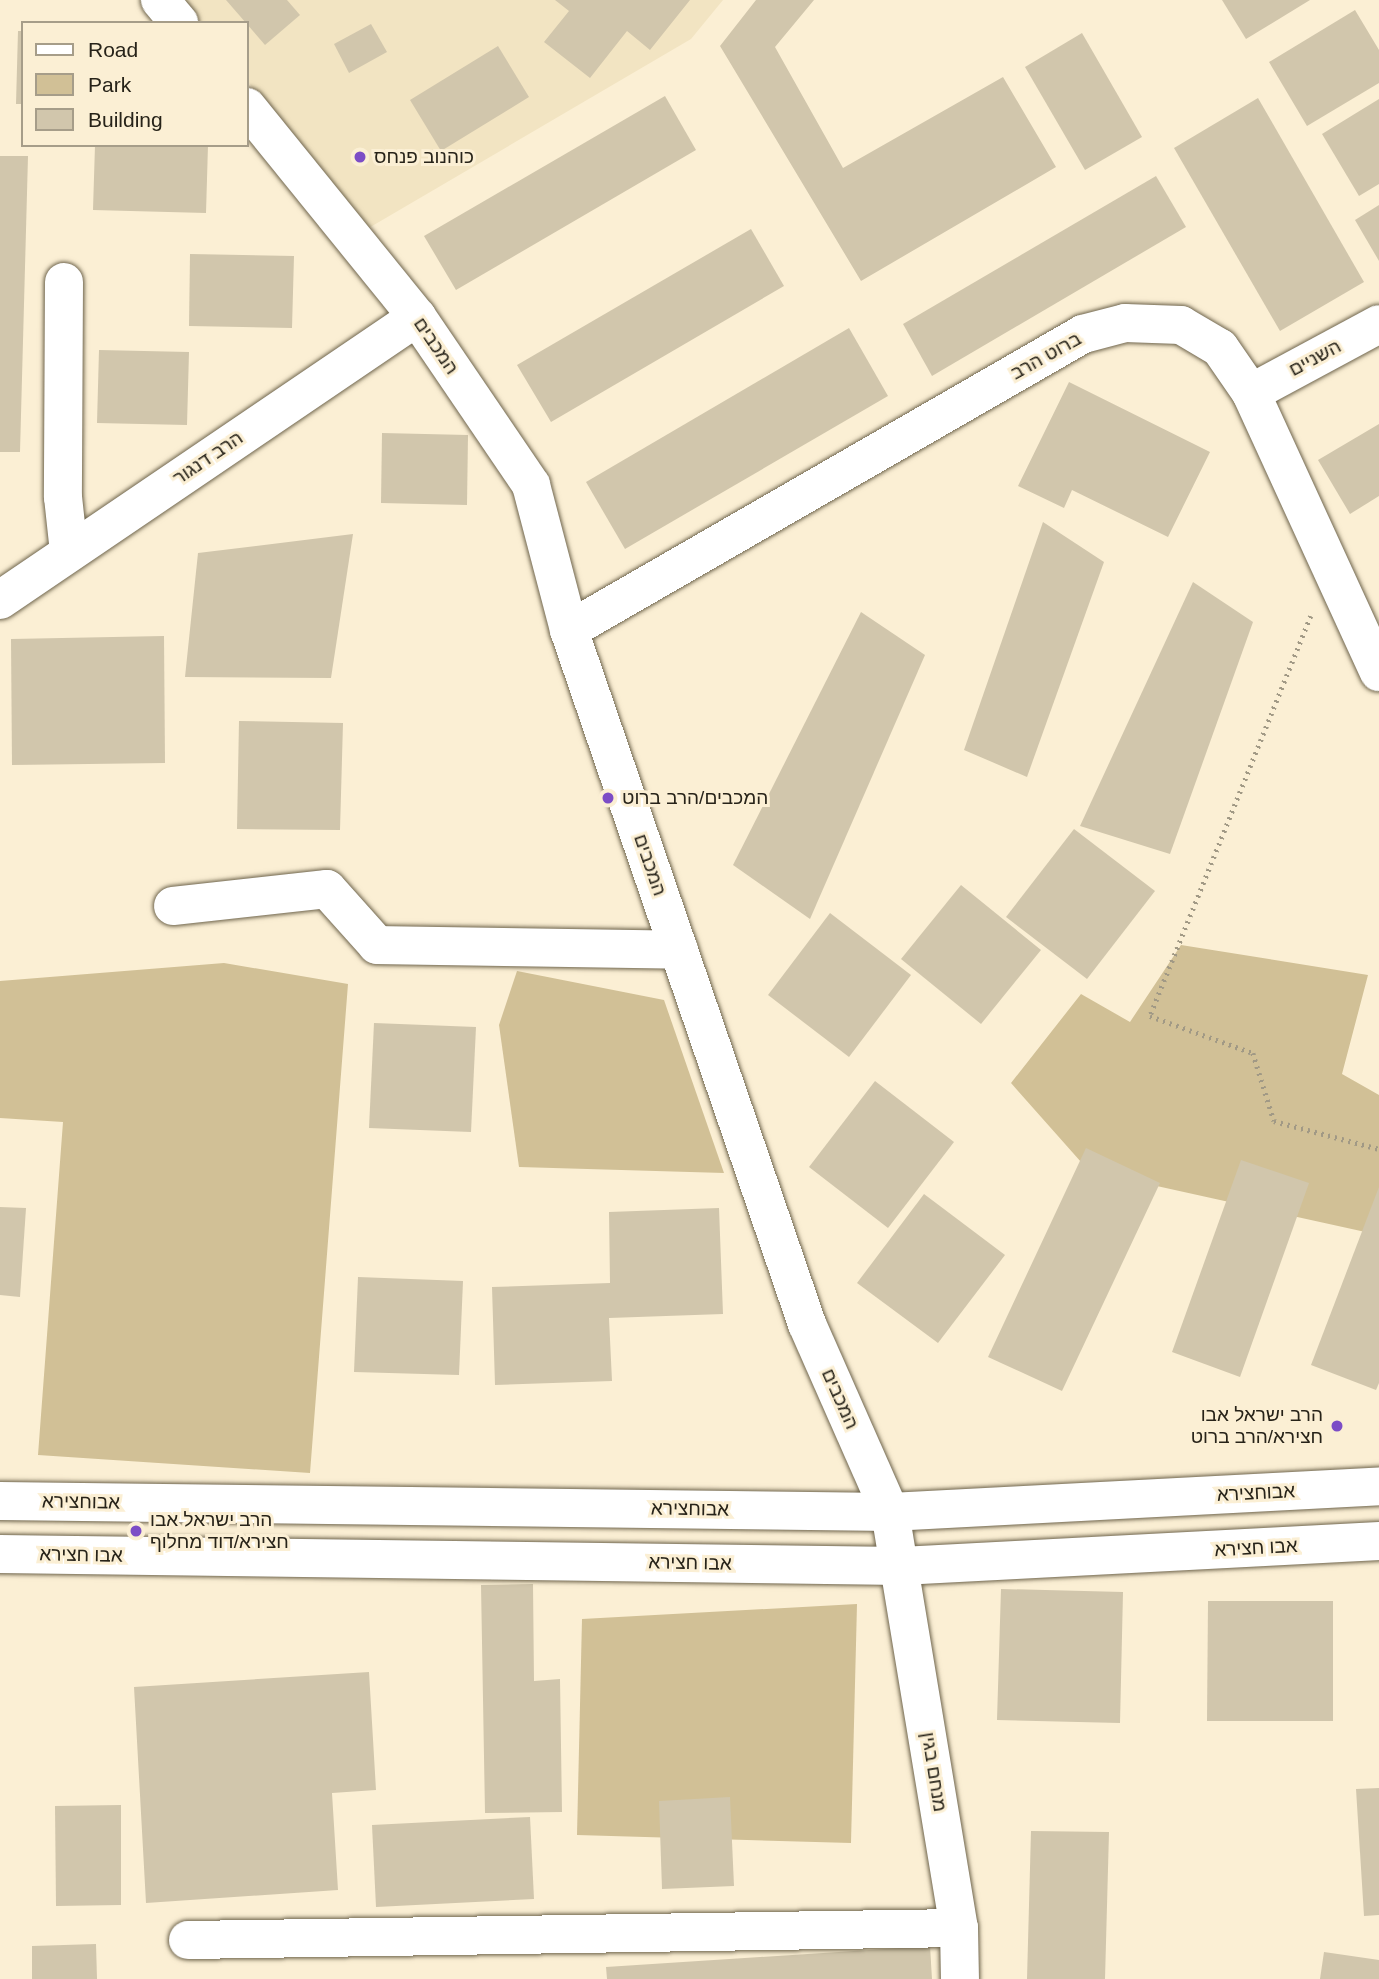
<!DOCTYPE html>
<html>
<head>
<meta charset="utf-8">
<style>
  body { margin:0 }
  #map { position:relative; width:1379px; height:1979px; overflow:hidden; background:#fbefd4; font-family:Helvetica,Heebo,sans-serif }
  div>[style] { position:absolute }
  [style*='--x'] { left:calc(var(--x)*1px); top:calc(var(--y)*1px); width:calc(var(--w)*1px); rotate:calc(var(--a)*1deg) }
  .built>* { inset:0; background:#f2e4c2 }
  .green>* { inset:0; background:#d1c096 }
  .building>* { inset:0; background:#d1c6ac }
  .path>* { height:4.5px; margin-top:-2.25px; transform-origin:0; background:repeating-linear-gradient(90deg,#a19985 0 2px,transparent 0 7px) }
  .roads { filter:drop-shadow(0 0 2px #6f654d) drop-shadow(0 0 2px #6f654d) }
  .minor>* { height:38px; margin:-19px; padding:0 19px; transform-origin:19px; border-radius:19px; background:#fff }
  .dots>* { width:19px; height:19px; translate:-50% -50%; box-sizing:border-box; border:4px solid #fbefd4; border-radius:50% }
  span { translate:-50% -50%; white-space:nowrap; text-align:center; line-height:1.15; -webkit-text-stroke:6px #fbefd4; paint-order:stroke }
  .poi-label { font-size:19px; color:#272319 }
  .left { translate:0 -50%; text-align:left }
  .right { translate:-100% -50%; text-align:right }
  .street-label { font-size:19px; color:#272319 }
  .legend { position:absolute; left:21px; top:21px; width:228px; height:126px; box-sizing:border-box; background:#fbefd4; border:2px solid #a69d89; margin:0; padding:9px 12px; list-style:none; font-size:21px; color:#272319 }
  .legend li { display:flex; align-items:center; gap:14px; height:35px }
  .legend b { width:35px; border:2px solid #a69d89 }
</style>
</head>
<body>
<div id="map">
  <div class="built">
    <i style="clip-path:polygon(181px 0,723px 0,691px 39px,367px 229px,247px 81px,247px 23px,200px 23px)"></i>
  </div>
  <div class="green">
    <i style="clip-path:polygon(1181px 945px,1368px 975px,1342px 1074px,1379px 1095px,1379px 1235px,1089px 1171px,1011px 1083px,1081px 994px,1130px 1022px)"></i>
    <i style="clip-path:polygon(224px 963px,348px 984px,310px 1473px,38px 1455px,63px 1122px,0 1118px,0 981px)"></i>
    <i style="clip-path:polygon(517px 971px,664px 1000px,724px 1173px,519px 1167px,499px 1025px)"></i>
    <i style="clip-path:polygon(857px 1604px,851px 1843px,577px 1835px,582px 1619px)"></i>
  </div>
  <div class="building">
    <i style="clip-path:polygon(226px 0,287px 0,300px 15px,265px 45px)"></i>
    <i style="clip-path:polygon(555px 0,690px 0,650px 50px,627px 31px,590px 78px,544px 42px,569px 11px)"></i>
    <i style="clip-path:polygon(756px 0,814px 0,775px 47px,843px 168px,1003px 77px,1056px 167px,861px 281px,720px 46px)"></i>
    <i style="clip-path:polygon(1222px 0,1310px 0,1246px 39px)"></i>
    <i style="clip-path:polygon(1355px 10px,1379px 50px,1379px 83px,1307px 126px,1269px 62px)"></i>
    <i style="clip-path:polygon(371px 24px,387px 52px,349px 73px,334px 44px)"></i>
    <i style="clip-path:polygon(18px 31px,23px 31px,23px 104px,16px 104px)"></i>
    <i style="clip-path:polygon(1082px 33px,1142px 137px,1085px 170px,1025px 67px)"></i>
    <i style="clip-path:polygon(498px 46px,529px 97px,441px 151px,410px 100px)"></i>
    <i style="clip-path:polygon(665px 96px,696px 150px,456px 290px,424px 236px)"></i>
    <i style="clip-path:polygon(1258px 98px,1364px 282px,1280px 331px,1174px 148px)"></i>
    <i style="clip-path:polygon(1379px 99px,1379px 184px,1359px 196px,1322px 134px)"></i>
    <i style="clip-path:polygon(95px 145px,208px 145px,206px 213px,93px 210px)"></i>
    <i style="clip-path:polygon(0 156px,28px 156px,20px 452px,0 452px)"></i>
    <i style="clip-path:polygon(1156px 176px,1186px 227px,932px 376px,903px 324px)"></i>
    <i style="clip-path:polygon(1379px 205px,1379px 261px,1355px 220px)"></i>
    <i style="clip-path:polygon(751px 229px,784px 286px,551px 422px,517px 365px)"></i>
    <i style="clip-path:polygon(190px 254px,294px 256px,292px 328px,189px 326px)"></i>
    <i style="clip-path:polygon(849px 328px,888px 396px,625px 549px,586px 482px)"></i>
    <i style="clip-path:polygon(99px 350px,189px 352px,187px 425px,97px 423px)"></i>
    <i style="clip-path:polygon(1069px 382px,1210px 452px,1168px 537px,1072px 490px,1064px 508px,1018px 486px)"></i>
    <i style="clip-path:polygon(1379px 424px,1379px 496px,1350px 514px,1318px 460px)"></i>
    <i style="clip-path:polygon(382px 433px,468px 435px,467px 505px,381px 503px)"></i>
    <i style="clip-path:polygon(1043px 522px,1104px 562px,1027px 777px,964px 750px)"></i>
    <i style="clip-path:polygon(353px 534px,331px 678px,185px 677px,198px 553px)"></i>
    <i style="clip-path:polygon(1193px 582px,1253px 622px,1170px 854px,1080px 826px)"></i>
    <i style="clip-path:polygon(861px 612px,925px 655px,810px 919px,733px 865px)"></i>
    <i style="clip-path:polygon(164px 636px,165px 763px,12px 765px,11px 639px)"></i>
    <i style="clip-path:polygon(239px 721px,343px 723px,340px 830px,237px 829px)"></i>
    <i style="clip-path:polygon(1074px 829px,1155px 891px,1087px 979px,1006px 917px)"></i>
    <i style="clip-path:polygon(961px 885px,1041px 950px,981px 1024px,901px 959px)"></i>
    <i style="clip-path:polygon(830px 913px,911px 975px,849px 1057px,768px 995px)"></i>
    <i style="clip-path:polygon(374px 1023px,476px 1027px,471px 1132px,369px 1128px)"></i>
    <i style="clip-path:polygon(875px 1081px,954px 1142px,888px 1228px,809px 1167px)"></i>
    <i style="clip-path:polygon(1086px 1148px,1160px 1183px,1062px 1391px,988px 1357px)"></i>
    <i style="clip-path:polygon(1241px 1160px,1309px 1183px,1240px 1377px,1172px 1352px)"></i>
    <i style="clip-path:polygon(1379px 1187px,1379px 1383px,1376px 1390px,1311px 1365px)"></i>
    <i style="clip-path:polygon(924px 1194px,1005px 1255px,938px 1343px,857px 1283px)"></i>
    <i style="clip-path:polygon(0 1207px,26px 1208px,20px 1297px,0 1295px)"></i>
    <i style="clip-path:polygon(719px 1208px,723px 1314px,609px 1318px,612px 1381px,495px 1385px,492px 1287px,610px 1283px,609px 1212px)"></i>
    <i style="clip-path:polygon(358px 1277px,463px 1281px,459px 1375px,354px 1372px)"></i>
    <i style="clip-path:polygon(533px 1584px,534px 1681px,560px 1679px,562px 1812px,485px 1813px,481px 1585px)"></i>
    <i style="clip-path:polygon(1001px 1589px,1123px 1592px,1120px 1723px,997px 1720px)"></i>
    <i style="clip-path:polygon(1208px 1601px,1333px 1601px,1333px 1721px,1207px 1721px)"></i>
    <i style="clip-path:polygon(369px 1672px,376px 1790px,332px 1793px,338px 1890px,146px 1903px,134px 1687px)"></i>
    <i style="clip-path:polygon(1379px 1788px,1379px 1915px,1364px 1916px,1356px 1789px)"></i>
    <i style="clip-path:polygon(730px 1797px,734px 1886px,662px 1889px,659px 1801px)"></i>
    <i style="clip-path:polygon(121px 1805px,121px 1905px,56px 1906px,55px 1806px)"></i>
    <i style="clip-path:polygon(530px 1817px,534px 1899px,376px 1907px,372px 1825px)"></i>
    <i style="clip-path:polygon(1031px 1831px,1109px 1832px,1105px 1979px,1027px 1979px)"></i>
    <i style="clip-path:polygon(96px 1944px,97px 1979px,32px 1979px,32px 1946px)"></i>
    <i style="clip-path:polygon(930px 1946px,932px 1979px,607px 1979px,606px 1967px)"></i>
    <i style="clip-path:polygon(1324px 1952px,1379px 1960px,1379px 1979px,1320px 1979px)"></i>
  </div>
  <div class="path">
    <i style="--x:1311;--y:616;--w:431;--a:111.9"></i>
    <i style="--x:1150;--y:1016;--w:109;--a:19.8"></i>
    <i style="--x:1253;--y:1053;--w:71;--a:72.8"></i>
    <i style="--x:1274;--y:1121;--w:109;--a:14.9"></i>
  </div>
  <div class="roads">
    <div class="minor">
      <i style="--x:160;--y:0;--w:30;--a:50"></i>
      <i style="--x:247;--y:107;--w:270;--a:51"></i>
      <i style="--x:417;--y:317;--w:203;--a:55.8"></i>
      <i style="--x:531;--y:485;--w:150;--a:75.3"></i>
      <i style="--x:569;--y:630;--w:734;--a:71.07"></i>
      <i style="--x:807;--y:1324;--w:206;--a:66.2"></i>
      <i style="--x:890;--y:1512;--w:422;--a:80.6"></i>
      <i style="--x:959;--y:1928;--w:51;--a:88.9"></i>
      <i style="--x:64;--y:282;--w:215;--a:90.3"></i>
      <i style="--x:63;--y:497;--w:55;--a:83.8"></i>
      <i style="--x:1251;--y:393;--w:145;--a:-28.3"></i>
      <i style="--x:0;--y:600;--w:504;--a:-34.16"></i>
      <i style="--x:569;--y:630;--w:593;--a:-29.94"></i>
      <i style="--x:1083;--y:334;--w:43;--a:-14.7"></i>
      <i style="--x:1125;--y:323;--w:56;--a:2"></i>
      <i style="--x:1181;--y:325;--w:45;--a:30.5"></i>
      <i style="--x:1220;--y:348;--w:55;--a:55.4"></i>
      <i style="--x:1251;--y:393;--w:307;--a:65.4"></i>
      <i style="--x:173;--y:906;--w:155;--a:-6.3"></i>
      <i style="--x:327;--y:889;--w:75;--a:48.2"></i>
      <i style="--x:377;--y:945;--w:302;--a:0.9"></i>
      <i style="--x:0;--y:1501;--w:890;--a:0.71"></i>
      <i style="--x:890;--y:1512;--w:490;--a:-3"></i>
      <i style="--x:0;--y:1554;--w:901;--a:0.76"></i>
      <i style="--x:901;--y:1566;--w:479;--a:-3"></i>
      <i style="--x:188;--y:1940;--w:771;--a:-0.89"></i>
    </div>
  </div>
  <div class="dots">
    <i style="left:360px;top:157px;background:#7c4dc6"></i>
    <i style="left:608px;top:798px;background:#7c4dc6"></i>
    <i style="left:1337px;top:1426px;background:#7c4dc6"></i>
    <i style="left:136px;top:1531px;background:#7c4dc6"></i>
  </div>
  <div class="poi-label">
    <span class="left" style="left:374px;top:157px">כוהנוב פנחס</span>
    <span class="left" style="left:622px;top:798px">המכבים/הרב ברוט</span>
    <span class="right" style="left:1323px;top:1426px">הרב ישראל אבו<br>חצירא/הרב ברוט</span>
    <span class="left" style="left:150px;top:1531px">הרב ישראל אבו<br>חצירא/דוד מחלוף</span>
  </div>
  <div class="street-label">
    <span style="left:436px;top:346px;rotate:56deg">המכבים</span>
    <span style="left:1046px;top:356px;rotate:-29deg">ברוט הרב</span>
    <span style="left:1315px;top:358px;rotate:-28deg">השניים</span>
    <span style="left:208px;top:458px;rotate:-34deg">הרב דנגור</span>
    <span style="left:650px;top:865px;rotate:71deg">המכבים</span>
    <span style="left:840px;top:1399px;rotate:66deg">המכבים</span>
    <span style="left:1256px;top:1493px;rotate:-3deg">אבוחצירא</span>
    <span style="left:81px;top:1502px;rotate:1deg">אבוחצירא</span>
    <span style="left:690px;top:1509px;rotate:1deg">אבוחצירא</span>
    <span style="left:1256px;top:1548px;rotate:-3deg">אבו חצירא</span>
    <span style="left:81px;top:1555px;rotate:1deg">אבו חצירא</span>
    <span style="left:690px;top:1563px;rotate:1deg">אבו חצירא</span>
    <span style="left:934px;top:1772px;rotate:81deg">מנחם בגין</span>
  </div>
  <ul class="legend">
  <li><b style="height:9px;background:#fff"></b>Road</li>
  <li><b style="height:19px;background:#d1c096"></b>Park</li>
  <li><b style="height:19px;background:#d1c6ac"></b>Building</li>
  </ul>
</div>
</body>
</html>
